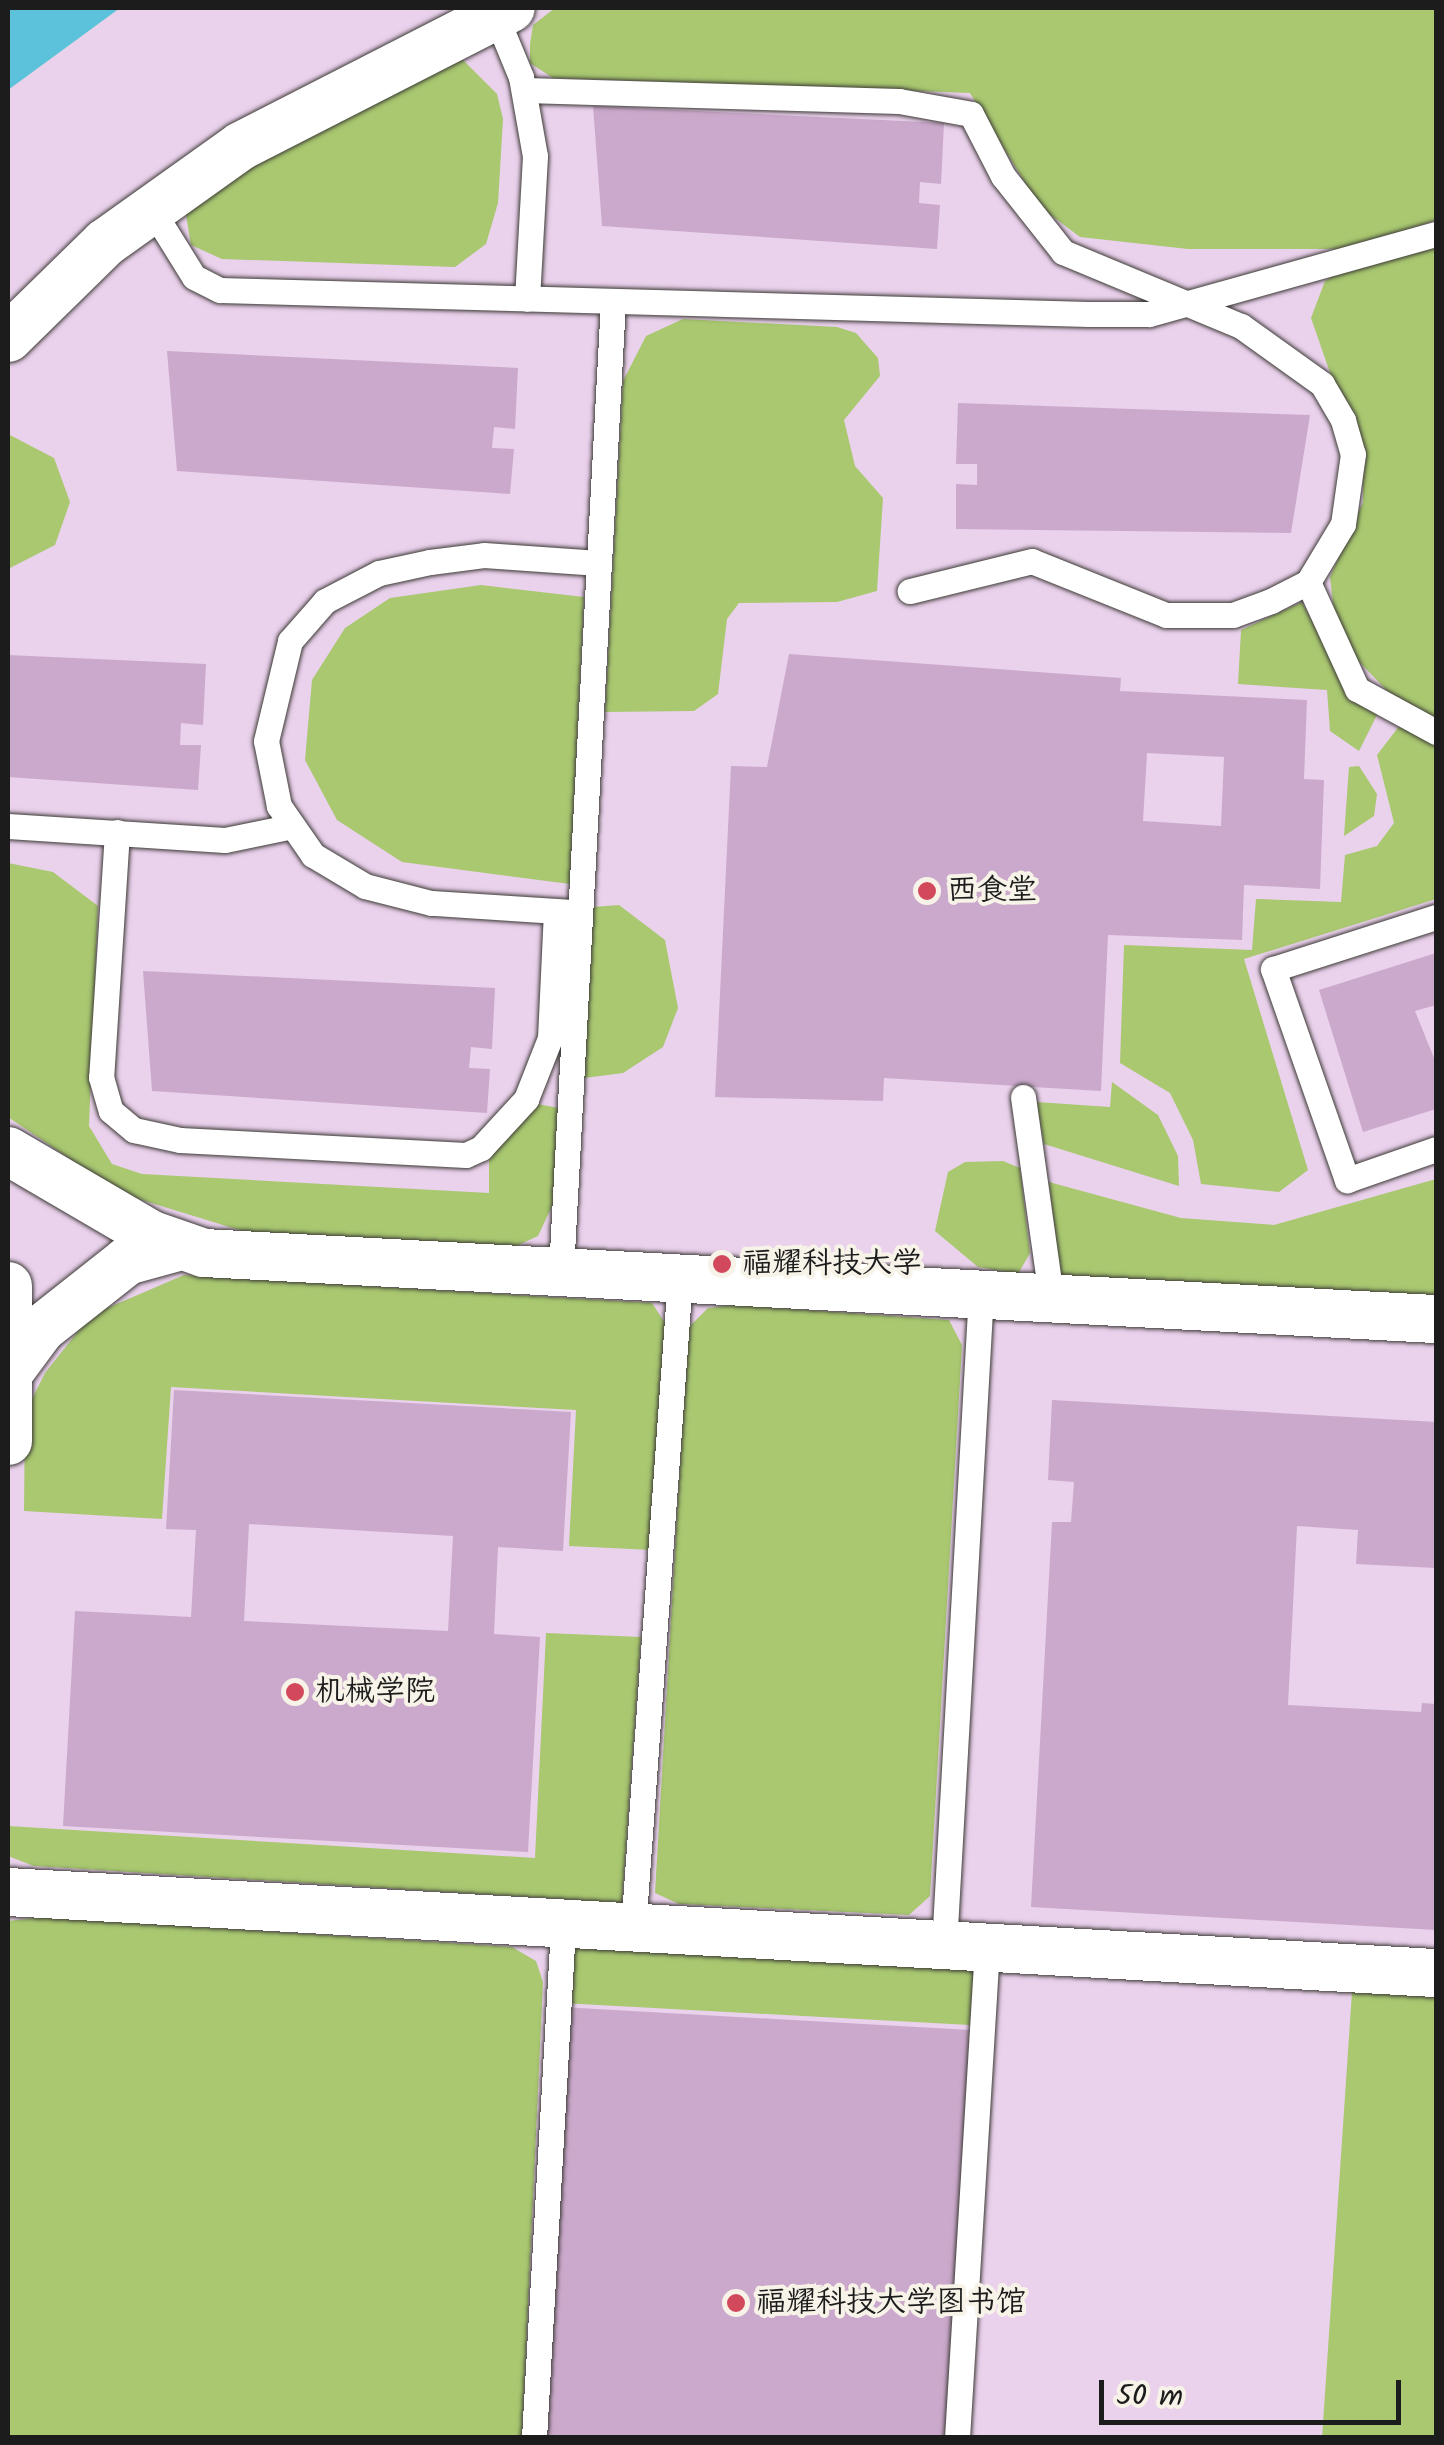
<!DOCTYPE html>
<html>
<head>
<meta charset="utf-8">
<style>
  body { margin:0 }
  #map { position:relative; width:1444px; height:2445px; overflow:hidden; background:#f4e2c8; font-family:Kalam,"LXGW WenKai TC",sans-serif }
  div>[style] { position:absolute }
  [style*='--x'] { left:calc(var(--x)*1px); top:calc(var(--y)*1px); width:calc(var(--w)*1px); rotate:calc(var(--a)*1deg) }
  .built>* { inset:0; background:#ead1ec }
  .green>* { inset:0; background:#a9c870 }
  .water>* { inset:0; background:#5cc1da }
  .building>* { inset:0; background:#cba9cc }
  .roads { filter:drop-shadow(0 0 2px #3c3a36) drop-shadow(0 0 2px #3c3a36) }
  .lane>* { height:25px; margin:-12.5px; padding:0 12.5px; transform-origin:12.5px; border-radius:12.5px; background:#fff }
  .street>* { height:48px; margin:-24px; padding:0 24px; transform-origin:24px; border-radius:24px; background:#fff }
  .dots>* { width:28px; height:28px; translate:-50% -50%; box-sizing:border-box; border:5px solid #f7f3e8; border-radius:50% }
  span { translate:-50% -50%; white-space:nowrap; text-align:center; line-height:1.15; -webkit-text-stroke:8px #f7f3e8; paint-order:stroke }
  .poi-label { font-size:30px; color:#1c1c1c }
  .left { translate:0 -50%; text-align:left }
  .frame { position:absolute; inset:0; border:10px solid #1c1c1c; pointer-events:none }
  .scale { position:absolute; left:1099px; top:2380px; width:302px; height:45px; box-sizing:border-box; border:5px solid #1c1c1c; border-top:0; padding-left:12px; font-size:30px; line-height:35px; white-space:nowrap; color:#1c1c1c; -webkit-text-stroke:8px #f7f3e8; paint-order:stroke }
</style>
</head>
<body>
<div id="map">
  <div class="built">
    <i style="clip-path:polygon(120px 8px,1436px 8px,1436px 2437px,8px 2437px,8px 90px)"></i>
  </div>
  <div class="green">
    <i style="clip-path:polygon(555px 8px,1436px 8px,1436px 220px,1350px 249px,1188px 249px,1080px 237px,1040px 207px,970px 93px,553px 78px,530px 63px,530px 44px,533px 25px)"></i>
    <i style="clip-path:polygon(458px 55px,497px 94px,503px 119px,498px 203px,486px 244px,455px 267px,222px 259px,191px 245px,184px 203px)"></i>
    <i style="clip-path:polygon(1436px 246px,1436px 720px,1396px 700px,1344px 646px,1335px 620px,1330px 577px,1363px 502px,1363px 468px,1311px 318px,1325px 281px,1341px 271px)"></i>
    <i style="clip-path:polygon(683px 319px,837px 327px,856px 333px,878px 358px,880px 376px,844px 420px,855px 466px,883px 498px,877px 591px,837px 602px,739px 603px,727px 619px,718px 694px,694px 711px,605px 712px,623px 381px,646px 336px)"></i>
    <i style="clip-path:polygon(8px 434px,54px 458px,70px 502px,55px 545px,8px 569px)"></i>
    <i style="clip-path:polygon(481px 585px,584px 597px,570px 884px,402px 862px,337px 820px,305px 760px,312px 680px,345px 628px,390px 598px)"></i>
    <i style="clip-path:polygon(1302px 602px,1348px 689px,1377px 715px,1359px 751px,1330px 731px,1327px 690px,1238px 684px,1241px 630px)"></i>
    <i style="clip-path:polygon(1400px 725px,1436px 743px,1436px 899px,1244px 959px,1308px 1170px,1279px 1192px,1201px 1184px,1193px 1140px,1170px 1093px,1120px 1063px,1124px 945px,1252px 950px,1256px 899px,1341px 902px,1345px 855px,1377px 846px,1394px 823px,1377px 755px)"></i>
    <i style="clip-path:polygon(1359px 766px,1377px 794px,1374px 816px,1344px 836px,1349px 767px)"></i>
    <i style="clip-path:polygon(8px 863px,53px 872px,98px 906px,89px 1126px,112px 1164px,142px 1174px,489px 1193px,489px 1160px,532px 1103px,564px 1109px,554px 1202px,538px 1236px,514px 1247px,249px 1233px,122px 1194px,8px 1117px)"></i>
    <i style="clip-path:polygon(619px 905px,665px 940px,678px 1008px,663px 1047px,623px 1073px,584px 1078px,593px 907px)"></i>
    <i style="clip-path:polygon(1112px 1082px,1158px 1115px,1178px 1156px,1179px 1186px,1044px 1144px,1036px 1102px,1110px 1107px)"></i>
    <i style="clip-path:polygon(1003px 1161px,1020px 1168px,1030px 1253px,1018px 1274px,978px 1267px,935px 1231px,948px 1172px,965px 1162px)"></i>
    <i style="clip-path:polygon(1436px 1179px,1436px 1299px,1060px 1279px,1049px 1182px,1181px 1218px,1274px 1225px)"></i>
    <i style="clip-path:polygon(184px 1275px,652px 1303px,667px 1326px,652px 1550px,569px 1546px,576px 1410px,171px 1387px,162px 1519px,24px 1511px,25px 1413px,45px 1373px,91px 1315px)"></i>
    <i style="clip-path:polygon(734px 1305px,949px 1320px,962px 1345px,930px 1896px,909px 1915px,679px 1904px,655px 1893px,688px 1328px,708px 1308px)"></i>
    <i style="clip-path:polygon(546px 1633px,641px 1637px,622px 1903px,34px 1866px,8px 1856px,8px 1826px,535px 1858px)"></i>
    <i style="clip-path:polygon(44px 1917px,512px 1947px,536px 1961px,543px 1982px,522px 2437px,8px 2438px,8px 1921px)"></i>
    <i style="clip-path:polygon(565px 1941px,974px 1963px,970px 2025px,562px 2003px)"></i>
    <i style="clip-path:polygon(1352px 1992px,1436px 1997px,1436px 2437px,1322px 2438px)"></i>
  </div>
  <div class="water">
    <i style="clip-path:polygon(8px 8px,120px 8px,8px 90px)"></i>
  </div>
  <div class="building">
    <i style="clip-path:polygon(593px 106px,944px 123px,941px 184px,920px 182px,919px 203px,940px 205px,937px 249px,602px 226px)"></i>
    <i style="clip-path:polygon(167px 351px,518px 368px,515px 429px,494px 427px,492px 448px,514px 449px,510px 494px,177px 471px)"></i>
    <i style="clip-path:polygon(958px 403px,1310px 415px,1291px 533px,956px 529px,956px 484px,977px 485px,977px 464px,956px 464px)"></i>
    <i style="clip-path:polygon(evenodd,789px 654px,1121px 678px,1120px 691px,1307px 700px,1304px 779px,1324px 780px,1320px 889px,1244px 885px,1242px 940px,1108px 935px,1101px 1091px,884px 1078px,883px 1101px,715px 1097px,731px 766px,767px 767px,789px 654px,1147px 753px,1224px 757px,1221px 826px,1143px 821px,1147px 753px)"></i>
    <i style="clip-path:polygon(8px 655px,206px 664px,203px 725px,181px 723px,180px 745px,201px 745px,198px 790px,8px 777px)"></i>
    <i style="clip-path:polygon(1436px 953px,1436px 1005px,1415px 1011px,1436px 1063px,1436px 1109px,1363px 1132px,1319px 990px)"></i>
    <i style="clip-path:polygon(143px 971px,495px 988px,492px 1049px,471px 1047px,469px 1068px,490px 1069px,487px 1113px,152px 1091px)"></i>
    <i style="clip-path:polygon(evenodd,174px 1390px,571px 1412px,563px 1551px,498px 1547px,494px 1634px,540px 1637px,528px 1852px,63px 1826px,75px 1611px,191px 1617px,196px 1530px,166px 1529px,174px 1390px,249px 1524px,453px 1536px,448px 1631px,244px 1621px,249px 1524px)"></i>
    <i style="clip-path:polygon(1052px 1400px,1436px 1422px,1436px 1568px,1356px 1564px,1358px 1530px,1297px 1526px,1288px 1705px,1421px 1712px,1422px 1703px,1436px 1704px,1436px 1930px,1031px 1907px,1052px 1522px,1071px 1522px,1074px 1482px,1048px 1480px)"></i>
    <i style="clip-path:polygon(561px 2007px,970px 2030px,947px 2438px,536px 2438px)"></i>
  </div>
  <div class="roads">
    <div class="lane">
      <i style="--x:495;--y:14;--w:68;--a:67.6"></i>
      <i style="--x:521;--y:77;--w:80;--a:80"></i>
      <i style="--x:535;--y:156;--w:143;--a:93.2"></i>
      <i style="--x:525;--y:90;--w:374;--a:1.7"></i>
      <i style="--x:899;--y:101;--w:73;--a:10.2"></i>
      <i style="--x:971;--y:114;--w:70;--a:62.7"></i>
      <i style="--x:1003;--y:176;--w:97;--a:51.7"></i>
      <i style="--x:1063;--y:252;--w:193;--a:22.6"></i>
      <i style="--x:1241;--y:326;--w:100;--a:35.6"></i>
      <i style="--x:1322;--y:384;--w:42;--a:59.7"></i>
      <i style="--x:1343;--y:420;--w:35;--a:74"></i>
      <i style="--x:1353;--y:454;--w:71;--a:98.1"></i>
      <i style="--x:1343;--y:524;--w:68;--a:121.1"></i>
      <i style="--x:1308;--y:582;--w:42;--a:152.8"></i>
      <i style="--x:1271;--y:601;--w:40;--a:159.8"></i>
      <i style="--x:1233;--y:615;--w:67;--a:180"></i>
      <i style="--x:1166;--y:615;--w:144;--a:-158.1"></i>
      <i style="--x:1032;--y:561;--w:126;--a:166.2"></i>
      <i style="--x:151;--y:208;--w:81;--a:58.1"></i>
      <i style="--x:194;--y:277;--w:29;--a:27"></i>
      <i style="--x:220;--y:290;--w:869;--a:1.58"></i>
      <i style="--x:1089;--y:314;--w:60;--a:0"></i>
      <i style="--x:1149;--y:314;--w:298;--a:-15.6"></i>
      <i style="--x:1308;--y:582;--w:118;--a:65.4"></i>
      <i style="--x:1357;--y:689;--w:90;--a:28.6"></i>
      <i style="--x:8;--y:826;--w:217;--a:3.7"></i>
      <i style="--x:225;--y:840;--w:69;--a:-11.6"></i>
      <i style="--x:117;--y:832;--w:246;--a:93.7"></i>
      <i style="--x:101;--y:1077;--w:35;--a:74"></i>
      <i style="--x:111;--y:1111;--w:30;--a:40"></i>
      <i style="--x:134;--y:1130;--w:47;--a:12.3"></i>
      <i style="--x:180;--y:1140;--w:286;--a:3"></i>
      <i style="--x:466;--y:1155;--w:17;--a:-25"></i>
      <i style="--x:481;--y:1148;--w:67;--a:-47.4"></i>
      <i style="--x:526;--y:1099;--w:66;--a:-68.5"></i>
      <i style="--x:550;--y:1038;--w:127;--a:-87.3"></i>
      <i style="--x:572;--y:912;--w:141;--a:-176.3"></i>
      <i style="--x:431;--y:903;--w:68;--a:-165.6"></i>
      <i style="--x:365;--y:886;--w:61;--a:-149.2"></i>
      <i style="--x:313;--y:855;--w:60;--a:-124.8"></i>
      <i style="--x:279;--y:806;--w:66;--a:-101.3"></i>
      <i style="--x:266;--y:741;--w:103;--a:-76.5"></i>
      <i style="--x:290;--y:641;--w:53;--a:-48.8"></i>
      <i style="--x:325;--y:601;--w:61;--a:-27.4"></i>
      <i style="--x:379;--y:573;--w:52;--a:-12.2"></i>
      <i style="--x:430;--y:562;--w:54;--a:-7.4"></i>
      <i style="--x:484;--y:555;--w:115;--a:4"></i>
      <i style="--x:1436;--y:917;--w:171;--a:162.3"></i>
      <i style="--x:1273;--y:969;--w:224;--a:70.7"></i>
      <i style="--x:1347;--y:1180;--w:94;--a:-19.2"></i>
      <i style="--x:1023;--y:1097;--w:202;--a:82"></i>
      <i style="--x:561;--y:1271;--w:971;--a:-86.93"></i>
      <i style="--x:633;--y:1930;--w:655;--a:-85.88"></i>
      <i style="--x:944;--y:1946;--w:654;--a:-86.76"></i>
      <i style="--x:534;--y:2438;--w:512;--a:-86.75"></i>
      <i style="--x:957;--y:2438;--w:490;--a:-86.5"></i>
    </div>
    <div class="street">
      <i style="--x:8;--y:338;--w:136;--a:-44.4"></i>
      <i style="--x:105;--y:243;--w:167;--a:-35.5"></i>
      <i style="--x:241;--y:146;--w:303;--a:-27.1"></i>
      <i style="--x:8;--y:1151;--w:167;--a:30.3"></i>
      <i style="--x:152;--y:1235;--w:55;--a:19.1"></i>
      <i style="--x:204;--y:1253;--w:1234;--a:3.07"></i>
      <i style="--x:8;--y:1286;--w:155;--a:90"></i>
      <i style="--x:13;--y:1367;--w:47;--a:-53.6"></i>
      <i style="--x:41;--y:1329;--w:110;--a:-38.3"></i>
      <i style="--x:127;--y:1261;--w:52;--a:-15.6"></i>
      <i style="--x:8;--y:1892;--w:1430;--a:3.25"></i>
    </div>
  </div>
  <div class="dots">
    <i style="left:927px;top:891px;background:#d1495b"></i>
    <i style="left:722px;top:1264px;background:#d1495b"></i>
    <i style="left:295px;top:1692px;background:#d1495b"></i>
    <i style="left:736px;top:2303px;background:#d1495b"></i>
  </div>
  <div class="poi-label">
    <span class="left" style="left:947px;top:891px">西食堂</span>
    <span class="left" style="left:742px;top:1264px">福耀科技大学</span>
    <span class="left" style="left:315px;top:1692px">机械学院</span>
    <span class="left" style="left:756px;top:2303px">福耀科技大学图书馆</span>
  </div>
  <div class="frame"></div>
  <div class="scale">50 m</div>
</div>
</body>
</html>
